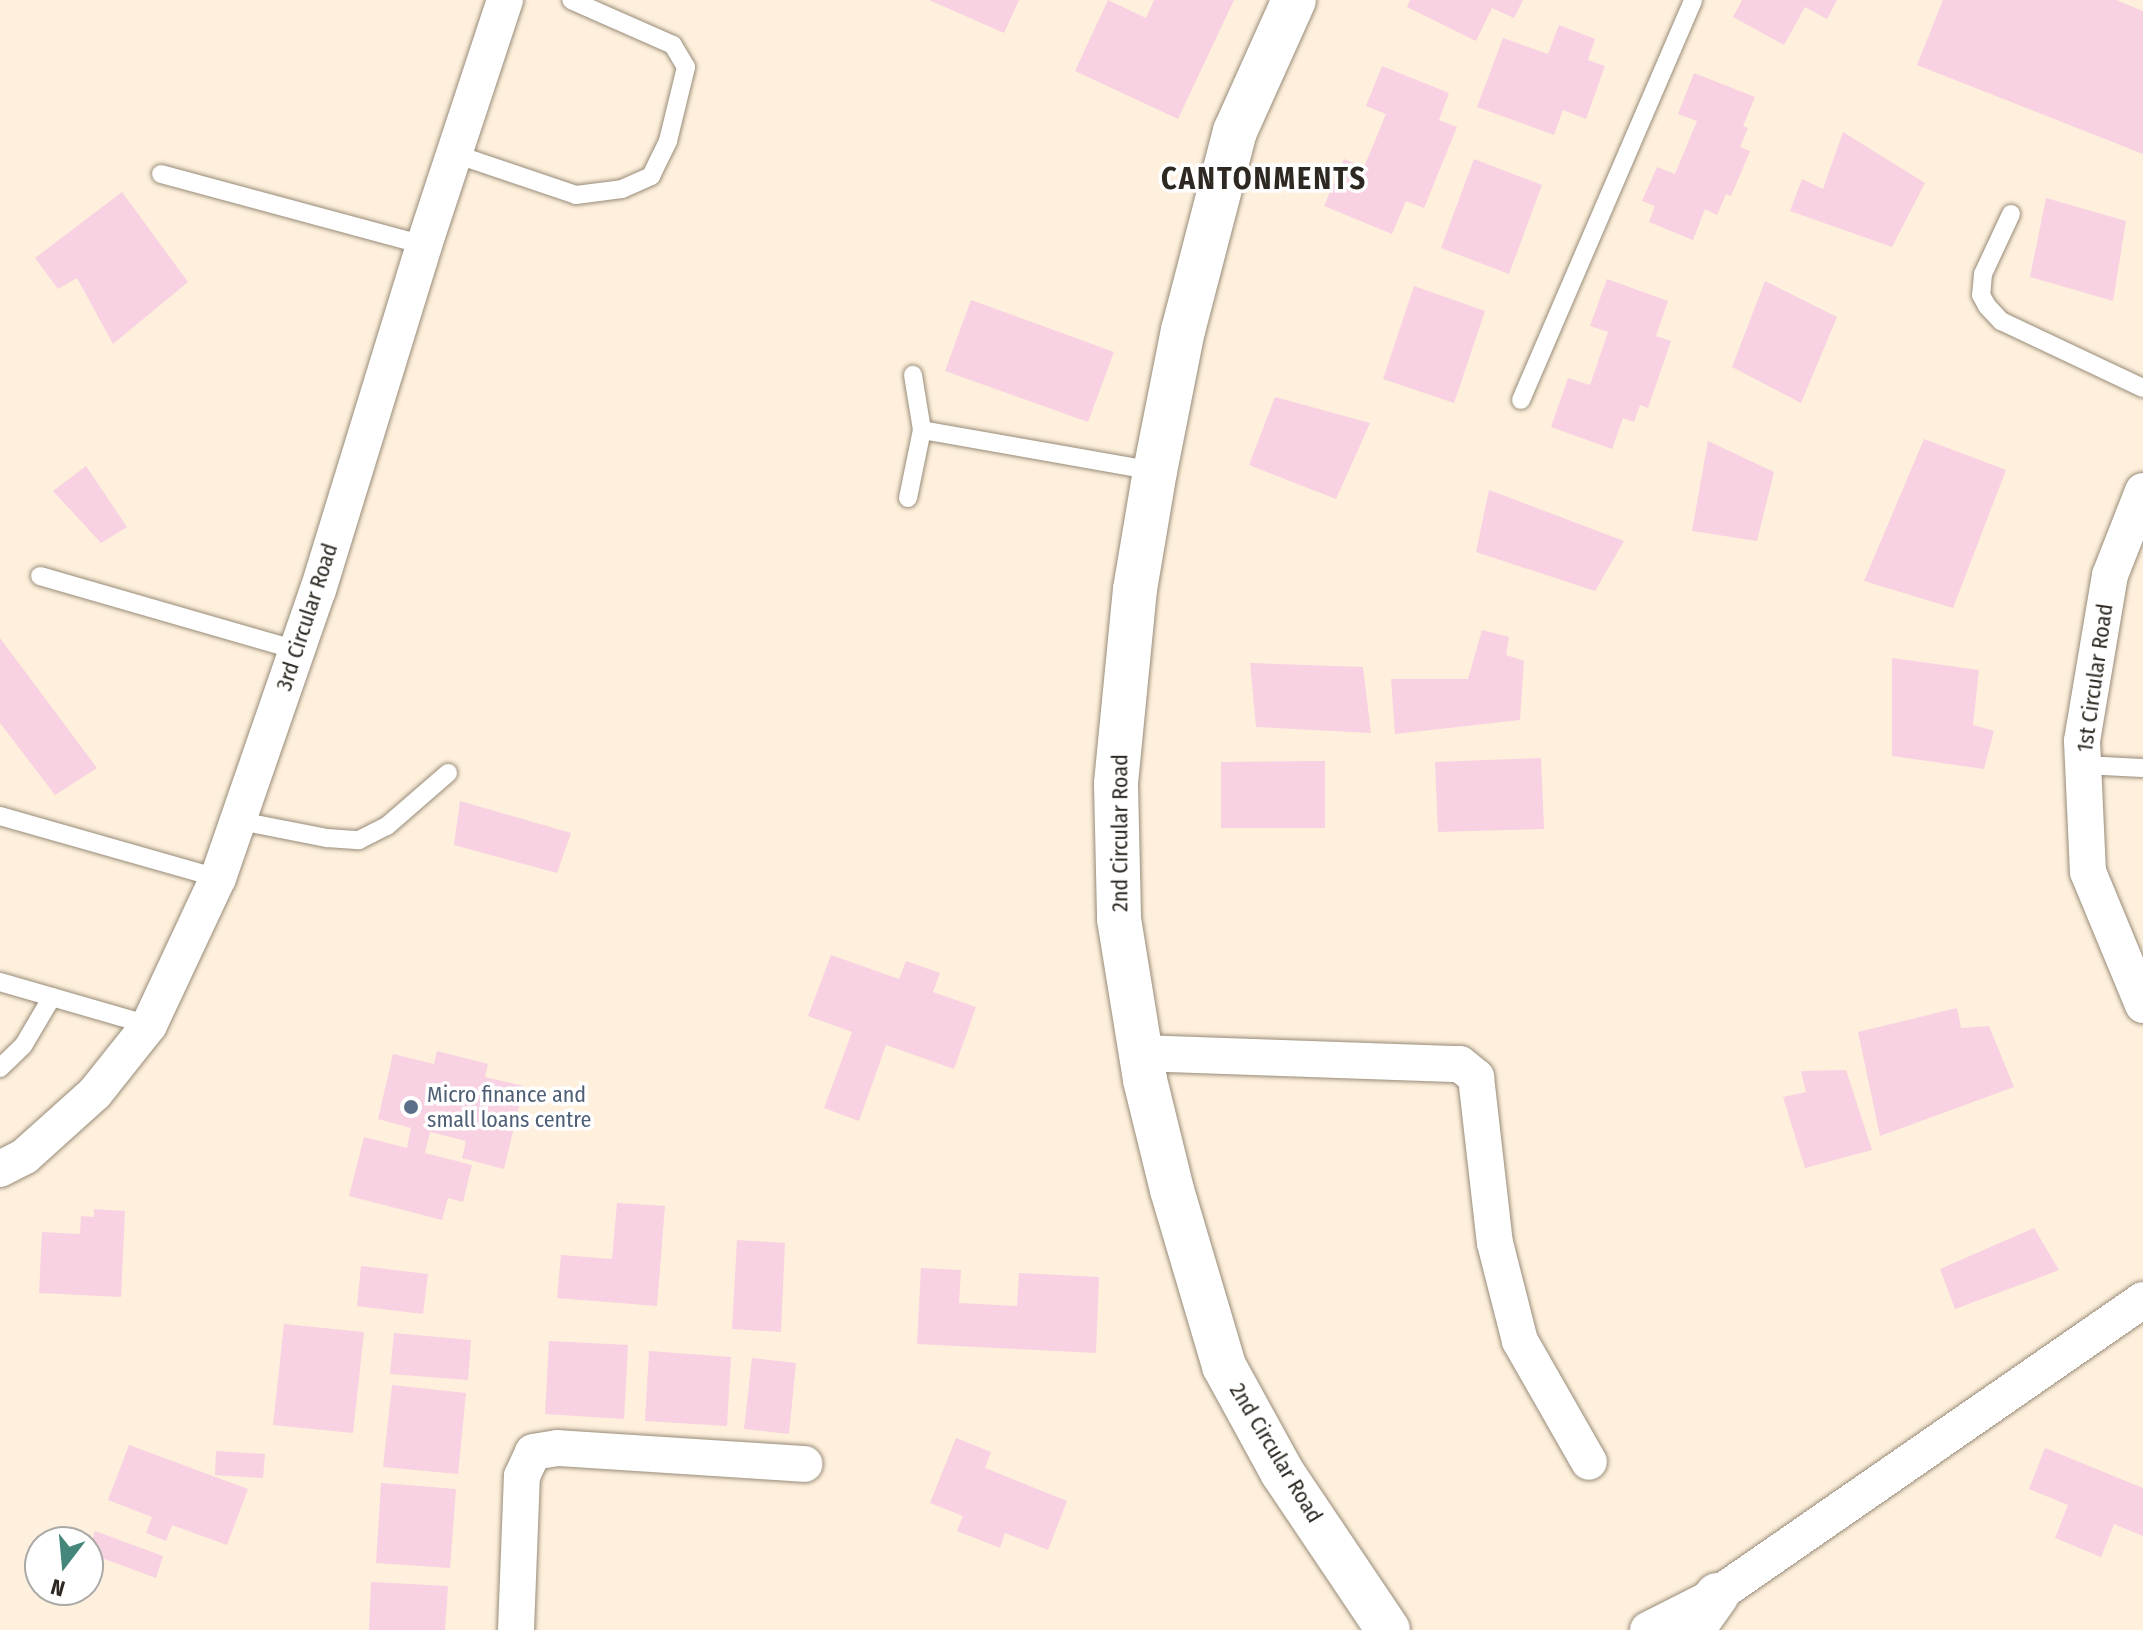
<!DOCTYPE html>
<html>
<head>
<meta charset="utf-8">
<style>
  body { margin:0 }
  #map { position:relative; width:2143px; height:1630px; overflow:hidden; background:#fef0dc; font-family:"Fira Sans Condensed",sans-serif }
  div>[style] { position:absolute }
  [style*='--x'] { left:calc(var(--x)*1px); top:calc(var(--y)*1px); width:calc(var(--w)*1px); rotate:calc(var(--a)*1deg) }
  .building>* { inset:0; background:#f8d1e2 }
  .roads { filter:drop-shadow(0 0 2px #978b78) drop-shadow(0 0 2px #978b78) }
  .service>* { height:18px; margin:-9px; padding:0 9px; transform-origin:9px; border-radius:9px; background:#fff }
  .minor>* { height:36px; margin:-18px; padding:0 18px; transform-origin:18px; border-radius:18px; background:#fff }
  .tertiary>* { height:44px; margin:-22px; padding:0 22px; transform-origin:22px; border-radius:22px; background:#fff }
  .dots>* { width:22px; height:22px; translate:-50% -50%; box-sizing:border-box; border:4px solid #fff; border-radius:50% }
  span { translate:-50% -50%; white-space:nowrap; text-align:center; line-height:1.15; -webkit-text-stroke:7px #fff; paint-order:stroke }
  .street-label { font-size:22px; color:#2d2821 }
  .service-label { font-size:22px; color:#4e5e75 }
  .left { translate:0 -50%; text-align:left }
  .district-label { font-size:30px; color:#2d2821; font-weight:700; letter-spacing:2px }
  .north { position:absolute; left:24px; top:1526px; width:80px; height:80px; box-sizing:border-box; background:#fff; border:2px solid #aba9a6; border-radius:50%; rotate:196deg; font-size:22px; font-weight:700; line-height:32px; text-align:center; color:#2d2821 }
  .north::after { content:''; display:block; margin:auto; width:28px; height:36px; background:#44877a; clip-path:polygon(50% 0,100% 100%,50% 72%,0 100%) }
</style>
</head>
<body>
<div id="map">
  <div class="building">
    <i style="clip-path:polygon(929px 0,1019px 0,1004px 33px)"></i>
    <i style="clip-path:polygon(1108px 0,1146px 18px,1154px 0,1234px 0,1178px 119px,1075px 71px)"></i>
    <i style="clip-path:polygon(1410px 0,1523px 0,1514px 18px,1492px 8px,1476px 41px,1407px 7px)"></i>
    <i style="clip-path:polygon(1742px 0,1837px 0,1827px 19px,1805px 7px,1784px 45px,1733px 17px)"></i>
    <i style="clip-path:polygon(1943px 0,2116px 0,2143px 11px,2143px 154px,1917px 65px)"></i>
    <i style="clip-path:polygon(1559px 25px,1595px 39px,1588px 60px,1605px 66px,1586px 119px,1563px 110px,1554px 135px,1477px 107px,1503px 38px,1548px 54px)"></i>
    <i style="clip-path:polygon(1382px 66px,1449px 93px,1439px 120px,1457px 127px,1424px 208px,1406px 201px,1392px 234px,1324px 206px,1344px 159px,1364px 167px,1386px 114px,1366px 106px)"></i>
    <i style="clip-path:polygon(1694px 73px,1755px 97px,1743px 126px,1748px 128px,1740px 147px,1750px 151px,1731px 196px,1726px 194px,1717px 215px,1705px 209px,1693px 240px,1649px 222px,1655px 206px,1642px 201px,1657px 167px,1675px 174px,1697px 121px,1678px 114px)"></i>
    <i style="clip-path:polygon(1843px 132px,1925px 183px,1892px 247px,1790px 211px,1802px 179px,1823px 189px)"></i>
    <i style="clip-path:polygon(1474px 159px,1542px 185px,1509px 274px,1441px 248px)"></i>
    <i style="clip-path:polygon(122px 192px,188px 282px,113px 344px,77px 278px,58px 289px,35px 258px)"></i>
    <i style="clip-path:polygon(2046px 198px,2126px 221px,2113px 301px,2030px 277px)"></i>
    <i style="clip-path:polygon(1607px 279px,1668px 301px,1656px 336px,1671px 341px,1648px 408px,1640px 405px,1634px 422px,1623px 418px,1612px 449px,1551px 427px,1568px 378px,1590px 385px,1608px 332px,1590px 326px)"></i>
    <i style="clip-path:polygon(1765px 281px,1837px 317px,1801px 403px,1732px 367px)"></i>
    <i style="clip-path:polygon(1414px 286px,1485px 311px,1454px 403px,1383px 379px)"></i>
    <i style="clip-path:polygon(971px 300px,1114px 352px,1088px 422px,945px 371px)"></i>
    <i style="clip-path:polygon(1275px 397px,1370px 423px,1336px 499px,1249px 465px)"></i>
    <i style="clip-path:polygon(1924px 439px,2006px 470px,1953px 608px,1864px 581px)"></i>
    <i style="clip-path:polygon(1708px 441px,1774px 472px,1757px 541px,1692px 531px)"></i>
    <i style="clip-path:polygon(86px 466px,127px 527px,101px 543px,53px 491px)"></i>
    <i style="clip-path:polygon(1489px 490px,1624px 541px,1595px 591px,1476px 552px)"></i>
    <i style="clip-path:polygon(1482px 630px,1509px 637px,1506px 655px,1524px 661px,1520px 720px,1395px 734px,1391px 679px,1468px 679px)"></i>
    <i style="clip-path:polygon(0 638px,97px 768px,55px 795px,0 723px)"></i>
    <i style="clip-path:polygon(1892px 658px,1979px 670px,1973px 725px,1994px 731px,1984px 769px,1892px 756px)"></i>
    <i style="clip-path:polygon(1250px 663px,1363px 667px,1371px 733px,1256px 727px)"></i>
    <i style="clip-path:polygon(1541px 758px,1544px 829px,1438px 832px,1435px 762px)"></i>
    <i style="clip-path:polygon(1325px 761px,1325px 828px,1221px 828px,1221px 762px)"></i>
    <i style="clip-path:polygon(460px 801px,571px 833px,557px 873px,454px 845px)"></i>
    <i style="clip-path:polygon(831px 955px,899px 979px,906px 961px,940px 973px,933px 992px,976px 1007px,954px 1069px,886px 1045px,859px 1121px,824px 1108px,852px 1032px,808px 1016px)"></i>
    <i style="clip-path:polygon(1957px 1008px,1961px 1028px,1989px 1026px,2014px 1087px,1880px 1136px,1858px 1032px)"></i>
    <i style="clip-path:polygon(437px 1051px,488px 1064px,485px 1077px,524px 1086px,504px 1169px,462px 1158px,466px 1141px,430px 1132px,425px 1153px,472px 1165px,463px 1202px,448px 1198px,442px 1220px,349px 1196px,364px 1137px,407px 1148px,411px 1128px,378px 1119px,393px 1054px,434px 1064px)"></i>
    <i style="clip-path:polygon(1846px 1070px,1872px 1150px,1805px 1168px,1783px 1097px,1806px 1092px,1801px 1071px)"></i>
    <i style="clip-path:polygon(617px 1203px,665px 1206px,657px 1306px,557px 1298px,561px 1255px,612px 1259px)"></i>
    <i style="clip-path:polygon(94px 1209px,125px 1211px,121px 1297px,39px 1293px,42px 1232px,80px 1234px,81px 1216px,94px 1217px)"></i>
    <i style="clip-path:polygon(2034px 1228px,2059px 1270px,1955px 1309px,1940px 1269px)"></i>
    <i style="clip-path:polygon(737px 1240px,785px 1243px,781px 1332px,732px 1329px)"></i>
    <i style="clip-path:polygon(361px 1266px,428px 1274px,423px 1314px,357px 1306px)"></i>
    <i style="clip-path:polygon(921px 1268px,961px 1270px,959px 1303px,1017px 1306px,1019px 1273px,1099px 1277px,1096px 1353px,917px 1344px)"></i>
    <i style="clip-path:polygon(284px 1324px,364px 1332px,353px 1433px,273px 1425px)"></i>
    <i style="clip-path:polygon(394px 1333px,471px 1340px,468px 1380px,390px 1374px)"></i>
    <i style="clip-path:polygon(549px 1341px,628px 1345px,624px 1419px,545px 1414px)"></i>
    <i style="clip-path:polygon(649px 1351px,731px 1357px,727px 1426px,645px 1421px)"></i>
    <i style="clip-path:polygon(752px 1358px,796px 1363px,789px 1434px,744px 1429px)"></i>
    <i style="clip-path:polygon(392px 1385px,466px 1393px,458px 1474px,383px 1467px)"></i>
    <i style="clip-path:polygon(956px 1438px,991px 1452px,985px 1468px,1067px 1501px,1048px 1550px,1005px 1533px,1000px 1548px,957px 1531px,963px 1516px,930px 1503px)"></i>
    <i style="clip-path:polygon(129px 1445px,248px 1489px,227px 1545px,172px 1525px,166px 1541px,146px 1533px,152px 1517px,108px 1500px)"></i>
    <i style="clip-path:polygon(2045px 1448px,2143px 1488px,2143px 1536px,2114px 1524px,2101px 1557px,2055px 1538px,2068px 1505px,2029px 1489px)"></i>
    <i style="clip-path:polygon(216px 1451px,265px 1454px,263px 1478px,215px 1475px)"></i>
    <i style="clip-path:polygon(381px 1483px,456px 1489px,450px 1568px,376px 1563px)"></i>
    <i style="clip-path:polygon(95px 1531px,163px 1556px,156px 1578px,88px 1553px)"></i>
    <i style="clip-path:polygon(371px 1582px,448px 1586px,445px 1630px,369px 1630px)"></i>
  </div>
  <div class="roads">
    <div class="service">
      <i style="--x:455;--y:154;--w:128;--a:18.7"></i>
      <i style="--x:576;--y:195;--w:46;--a:-7.4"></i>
      <i style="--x:622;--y:189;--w:32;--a:-24"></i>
      <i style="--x:651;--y:176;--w:39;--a:-64"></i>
      <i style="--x:668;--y:141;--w:76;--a:-76.3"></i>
      <i style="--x:686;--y:67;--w:26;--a:-121"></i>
      <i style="--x:673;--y:45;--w:111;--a:-156.2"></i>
      <i style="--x:161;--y:174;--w:272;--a:15.1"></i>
      <i style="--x:2011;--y:214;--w:66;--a:115"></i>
      <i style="--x:1983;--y:274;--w:21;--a:95"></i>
      <i style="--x:1981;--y:295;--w:13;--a:61"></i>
      <i style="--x:1987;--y:306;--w:21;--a:47"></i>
      <i style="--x:2001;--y:321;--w:157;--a:25.3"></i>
      <i style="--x:1521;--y:400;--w:435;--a:-66.7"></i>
      <i style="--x:922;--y:430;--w:237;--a:10"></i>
      <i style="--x:908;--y:498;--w:69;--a:-78.4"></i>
      <i style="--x:922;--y:430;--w:56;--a:-99.3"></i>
      <i style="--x:40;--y:576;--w:266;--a:16.1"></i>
      <i style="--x:2083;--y:765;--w:60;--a:2.9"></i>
      <i style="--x:0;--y:816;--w:227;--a:15.9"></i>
      <i style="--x:240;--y:821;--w:89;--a:11.1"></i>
      <i style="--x:327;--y:838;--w:32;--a:4"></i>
      <i style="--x:359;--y:840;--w:31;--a:-27"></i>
      <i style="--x:387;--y:826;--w:81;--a:-41"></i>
      <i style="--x:0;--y:982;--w:155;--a:16.1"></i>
      <i style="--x:0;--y:1068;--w:32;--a:-44"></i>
      <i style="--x:23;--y:1046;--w:57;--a:-59.4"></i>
    </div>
    <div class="minor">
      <i style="--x:2143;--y:491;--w:90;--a:111.4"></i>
      <i style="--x:2110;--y:575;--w:168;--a:99.6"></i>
      <i style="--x:2082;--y:741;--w:131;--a:87.4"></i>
      <i style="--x:2088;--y:872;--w:144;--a:67.5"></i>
      <i style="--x:1139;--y:1053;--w:321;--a:2"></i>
      <i style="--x:1460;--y:1064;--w:21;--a:39"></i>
      <i style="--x:1476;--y:1077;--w:167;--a:83.5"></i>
      <i style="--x:1495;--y:1243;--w:101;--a:75.7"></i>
      <i style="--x:1520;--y:1341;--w:139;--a:60.3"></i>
      <i style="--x:0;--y:1169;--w:28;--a:-27"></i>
      <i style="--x:25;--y:1156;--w:94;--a:-42"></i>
      <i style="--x:95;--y:1093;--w:87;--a:-51.5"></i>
      <i style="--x:149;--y:1025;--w:162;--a:-64.9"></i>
      <i style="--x:218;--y:878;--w:305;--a:-70.9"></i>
      <i style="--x:318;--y:590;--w:361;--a:-72.9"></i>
      <i style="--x:424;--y:245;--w:258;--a:-71.7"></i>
      <i style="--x:516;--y:1630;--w:154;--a:-87.8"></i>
      <i style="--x:522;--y:1476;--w:26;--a:-65"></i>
      <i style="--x:533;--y:1452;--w:25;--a:-9"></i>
      <i style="--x:558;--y:1448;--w:247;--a:3.7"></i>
      <i style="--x:1648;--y:1630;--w:77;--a:-26.9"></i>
      <i style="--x:1717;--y:1595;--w:518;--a:-34.7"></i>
    </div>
    <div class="tertiary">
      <i style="--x:1294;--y:0;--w:144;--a:114.2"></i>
      <i style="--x:1235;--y:131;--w:206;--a:104.6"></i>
      <i style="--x:1183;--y:330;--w:144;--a:101.2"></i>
      <i style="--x:1155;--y:471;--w:120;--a:99.6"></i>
      <i style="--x:1135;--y:589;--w:196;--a:95.6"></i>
      <i style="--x:1116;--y:784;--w:135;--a:88.7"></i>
      <i style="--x:1119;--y:919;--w:163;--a:80.8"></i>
      <i style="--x:1145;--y:1080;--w:113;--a:76.2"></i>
      <i style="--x:1172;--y:1190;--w:184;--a:73.5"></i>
      <i style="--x:1224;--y:1366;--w:121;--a:61.3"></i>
      <i style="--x:1282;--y:1472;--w:190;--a:56.1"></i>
      <i style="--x:1692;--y:1630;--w:43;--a:-54.5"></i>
    </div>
  </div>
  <div class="dots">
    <i style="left:411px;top:1107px;background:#5c6f8a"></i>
  </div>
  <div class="street-label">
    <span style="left:307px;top:617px;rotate:-72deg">3rd Circular Road</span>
    <span style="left:2095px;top:678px;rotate:-82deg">1st Circular Road</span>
    <span style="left:1120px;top:833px;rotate:-90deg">2nd Circular Road</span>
    <span style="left:1276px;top:1453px;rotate:59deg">2nd Circular Road</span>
  </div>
  <div class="service-label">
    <span class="left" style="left:427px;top:1107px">Micro finance and<br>small loans centre</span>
  </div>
  <div class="district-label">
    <span style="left:1264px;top:179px">CANTONMENTS</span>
  </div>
  <div class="north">N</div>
</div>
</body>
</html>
